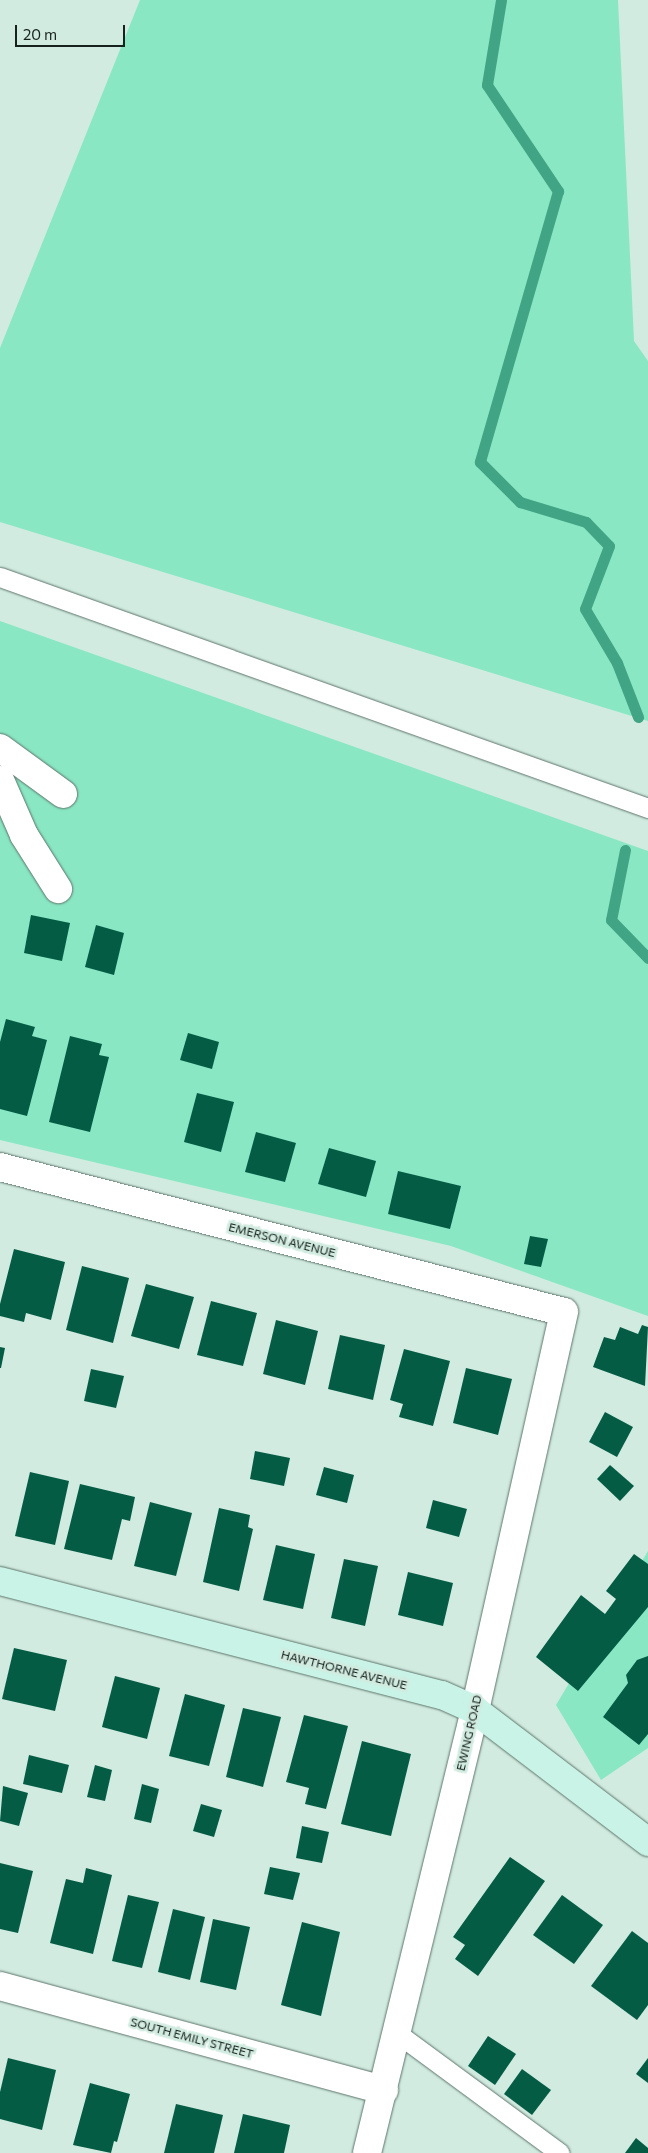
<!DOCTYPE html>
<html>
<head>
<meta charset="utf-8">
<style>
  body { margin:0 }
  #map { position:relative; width:648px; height:2153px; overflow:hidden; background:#d1ebe0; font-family:Commissioner,sans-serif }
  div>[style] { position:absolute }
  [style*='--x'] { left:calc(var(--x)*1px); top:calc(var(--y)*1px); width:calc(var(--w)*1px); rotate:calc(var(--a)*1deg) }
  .green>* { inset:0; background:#89e7c4 }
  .stream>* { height:11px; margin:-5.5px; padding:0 5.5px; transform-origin:5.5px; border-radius:5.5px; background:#41a484 }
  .building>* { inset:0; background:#055c45 }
  .roads { filter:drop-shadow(0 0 1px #5e746b) drop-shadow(0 0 1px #5e746b) }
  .lane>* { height:19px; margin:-9.5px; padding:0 9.5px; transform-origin:9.5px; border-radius:9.5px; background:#fff }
  .street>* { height:28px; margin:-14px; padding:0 14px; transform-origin:14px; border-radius:14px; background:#fff }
  .secondary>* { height:28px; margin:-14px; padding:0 14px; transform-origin:14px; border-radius:14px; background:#c8f3e6 }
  span { translate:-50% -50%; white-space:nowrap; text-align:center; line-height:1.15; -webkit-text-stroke:5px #d1ebe0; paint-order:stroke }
  .street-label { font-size:12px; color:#17211d }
  .scale { position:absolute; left:15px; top:25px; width:110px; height:22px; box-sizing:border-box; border:2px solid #17211d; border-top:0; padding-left:6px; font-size:15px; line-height:18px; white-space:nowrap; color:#17211d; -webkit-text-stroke:4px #d1ebe0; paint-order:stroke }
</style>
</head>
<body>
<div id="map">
  <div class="green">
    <i style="clip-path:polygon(140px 0,618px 0,634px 341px,648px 361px,648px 721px,0 522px,0 348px)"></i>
    <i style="clip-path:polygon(0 621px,648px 851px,648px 1316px,451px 1246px,0 1140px)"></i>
    <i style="clip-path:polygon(648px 1551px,648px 1748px,601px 1780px,556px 1705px)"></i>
  </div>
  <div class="stream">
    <i style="--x:501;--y:0;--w:86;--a:99.4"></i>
    <i style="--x:487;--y:85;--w:128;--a:56.2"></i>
    <i style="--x:558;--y:191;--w:282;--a:106.1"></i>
    <i style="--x:480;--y:462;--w:57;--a:45"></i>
    <i style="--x:520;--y:502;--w:69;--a:16.9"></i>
    <i style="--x:586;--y:522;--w:33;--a:46"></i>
    <i style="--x:609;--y:546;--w:67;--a:110.9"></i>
    <i style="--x:585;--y:609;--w:63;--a:59.3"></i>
    <i style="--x:617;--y:663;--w:58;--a:68.7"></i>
    <i style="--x:625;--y:850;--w:71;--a:101.3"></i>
    <i style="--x:611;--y:920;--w:53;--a:45.8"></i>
  </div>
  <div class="building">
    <i style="clip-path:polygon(31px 915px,70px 923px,62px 961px,24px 953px)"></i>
    <i style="clip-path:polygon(96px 925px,124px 933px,114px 975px,85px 967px)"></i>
    <i style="clip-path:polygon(6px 1019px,35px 1027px,32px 1036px,47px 1040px,27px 1116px,0 1109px,0 1042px)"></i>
    <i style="clip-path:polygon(188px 1033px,219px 1042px,212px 1069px,180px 1060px)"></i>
    <i style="clip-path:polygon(70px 1036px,102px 1044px,99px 1055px,109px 1057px,90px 1132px,49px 1122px)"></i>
    <i style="clip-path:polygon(197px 1093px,234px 1102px,221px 1152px,184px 1142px)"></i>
    <i style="clip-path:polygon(256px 1132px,296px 1143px,285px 1182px,245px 1172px)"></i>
    <i style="clip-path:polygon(329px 1148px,376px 1161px,366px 1197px,318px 1184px)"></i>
    <i style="clip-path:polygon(398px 1171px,461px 1186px,450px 1229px,388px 1214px)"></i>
    <i style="clip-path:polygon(530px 1236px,548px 1239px,541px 1267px,524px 1264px)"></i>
    <i style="clip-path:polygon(14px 1249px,65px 1262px,51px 1320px,26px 1313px,24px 1322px,0 1316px,0 1304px)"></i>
    <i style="clip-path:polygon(82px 1266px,129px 1278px,113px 1343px,66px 1330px)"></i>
    <i style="clip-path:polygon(146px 1284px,194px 1297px,179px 1349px,131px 1336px)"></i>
    <i style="clip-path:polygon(211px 1301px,257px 1313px,243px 1366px,197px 1355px)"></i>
    <i style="clip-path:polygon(276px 1320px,318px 1331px,305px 1385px,263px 1374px)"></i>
    <i style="clip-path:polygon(642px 1325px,648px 1327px,645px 1386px,593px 1367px,604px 1337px,615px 1340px,620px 1327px,638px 1334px)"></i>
    <i style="clip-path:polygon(340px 1335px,385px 1345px,373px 1400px,328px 1389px)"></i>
    <i style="clip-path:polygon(0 1347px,5px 1348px,1px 1368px,0 1368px)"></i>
    <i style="clip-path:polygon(404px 1349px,450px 1361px,433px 1426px,399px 1417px,403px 1404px,390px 1400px)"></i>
    <i style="clip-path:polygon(466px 1368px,512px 1379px,498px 1435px,453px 1423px)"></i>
    <i style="clip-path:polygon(91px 1369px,124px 1376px,116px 1408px,84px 1401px)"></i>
    <i style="clip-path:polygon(605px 1412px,633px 1427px,617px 1457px,589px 1442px)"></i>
    <i style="clip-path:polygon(255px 1451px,290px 1458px,284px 1486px,250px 1479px)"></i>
    <i style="clip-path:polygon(610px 1465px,634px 1486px,620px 1501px,597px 1479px)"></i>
    <i style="clip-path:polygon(324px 1467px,354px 1475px,347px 1503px,316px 1495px)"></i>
    <i style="clip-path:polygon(30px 1472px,69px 1481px,55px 1545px,15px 1536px)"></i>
    <i style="clip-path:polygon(80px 1484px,135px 1497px,130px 1521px,122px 1519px,112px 1560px,64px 1549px)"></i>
    <i style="clip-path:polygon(433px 1500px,467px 1509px,459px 1537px,426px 1528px)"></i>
    <i style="clip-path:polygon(150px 1502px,192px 1513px,176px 1576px,134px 1566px)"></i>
    <i style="clip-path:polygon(219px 1508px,250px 1515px,248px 1527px,253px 1529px,239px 1591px,203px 1582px)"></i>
    <i style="clip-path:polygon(276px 1545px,315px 1554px,303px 1609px,263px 1600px)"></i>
    <i style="clip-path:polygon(634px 1554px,648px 1564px,648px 1607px,578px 1691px,536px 1657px,581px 1595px,605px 1614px,616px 1599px,606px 1591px)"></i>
    <i style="clip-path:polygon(344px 1559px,378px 1566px,365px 1626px,331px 1618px)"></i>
    <i style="clip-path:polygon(408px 1572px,453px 1583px,443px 1626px,398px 1615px)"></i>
    <i style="clip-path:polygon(14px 1648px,67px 1660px,55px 1711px,2px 1699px)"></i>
    <i style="clip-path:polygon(648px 1656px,648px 1734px,639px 1745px,603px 1717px,628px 1683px,626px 1675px,637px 1660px)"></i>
    <i style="clip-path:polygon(115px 1676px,160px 1688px,147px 1739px,102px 1727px)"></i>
    <i style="clip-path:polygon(185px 1694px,225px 1705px,209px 1766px,169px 1756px)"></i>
    <i style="clip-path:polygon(243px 1708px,281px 1717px,263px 1787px,226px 1777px)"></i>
    <i style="clip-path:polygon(304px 1715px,348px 1726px,326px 1809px,305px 1804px,309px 1788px,286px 1782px)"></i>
    <i style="clip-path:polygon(362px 1741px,411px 1754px,391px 1836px,341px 1824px)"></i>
    <i style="clip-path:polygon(29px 1755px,69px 1765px,62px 1793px,23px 1784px)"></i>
    <i style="clip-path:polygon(95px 1765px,112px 1770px,105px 1801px,87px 1797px)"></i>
    <i style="clip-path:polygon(142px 1784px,159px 1789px,151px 1823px,134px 1819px)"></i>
    <i style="clip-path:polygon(3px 1786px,28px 1793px,19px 1826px,0 1821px)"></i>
    <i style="clip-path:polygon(201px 1804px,222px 1810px,214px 1837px,193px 1831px)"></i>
    <i style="clip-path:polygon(302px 1826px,329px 1832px,322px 1863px,296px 1858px)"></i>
    <i style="clip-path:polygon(510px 1857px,545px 1881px,478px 1976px,455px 1959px,465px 1945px,453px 1937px)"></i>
    <i style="clip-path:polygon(0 1863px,33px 1871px,18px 1933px,0 1929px)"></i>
    <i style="clip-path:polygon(270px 1867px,300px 1873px,293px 1900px,264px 1894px)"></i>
    <i style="clip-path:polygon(86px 1868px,112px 1875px,93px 1954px,50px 1943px,66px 1879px,83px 1883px)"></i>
    <i style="clip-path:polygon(128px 1895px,159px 1902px,142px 1968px,112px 1961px)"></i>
    <i style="clip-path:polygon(562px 1895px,603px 1925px,574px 1964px,533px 1935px)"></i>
    <i style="clip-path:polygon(173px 1909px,205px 1917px,190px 1980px,158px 1972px)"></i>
    <i style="clip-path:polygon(213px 1919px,250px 1927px,236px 1990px,200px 1982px)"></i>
    <i style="clip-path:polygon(302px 1922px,340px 1932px,321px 2016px,281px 2005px)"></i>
    <i style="clip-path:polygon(632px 1931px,648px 1943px,648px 2005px,637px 2020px,591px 1986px)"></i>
    <i style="clip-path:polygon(488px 2036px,516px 2054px,495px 2085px,468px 2066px)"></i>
    <i style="clip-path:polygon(8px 2058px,56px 2070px,42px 2130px,0 2119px,0 2092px)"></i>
    <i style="clip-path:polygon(648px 2058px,648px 2083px,636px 2074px)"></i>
    <i style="clip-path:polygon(522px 2069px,551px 2090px,532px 2115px,504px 2094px)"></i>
    <i style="clip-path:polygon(90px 2083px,130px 2094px,117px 2142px,114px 2141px,111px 2153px,73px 2145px)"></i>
    <i style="clip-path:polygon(176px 2104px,223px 2115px,214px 2153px,164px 2153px)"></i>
    <i style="clip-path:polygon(243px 2114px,290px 2125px,284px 2153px,234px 2153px)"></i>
    <i style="clip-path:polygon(636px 2138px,648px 2148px,648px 2153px,625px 2153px)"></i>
  </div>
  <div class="roads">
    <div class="lane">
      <i style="--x:0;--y:577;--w:688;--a:19.62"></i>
      <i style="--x:397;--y:2033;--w:202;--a:36.4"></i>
    </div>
    <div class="street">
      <i style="--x:0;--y:748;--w:78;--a:36.1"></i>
      <i style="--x:0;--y:780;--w:60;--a:66.4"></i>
      <i style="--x:24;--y:835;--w:64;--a:57.8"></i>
      <i style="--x:0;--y:1167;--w:582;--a:14.42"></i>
      <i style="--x:564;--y:1312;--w:408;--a:102.6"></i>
      <i style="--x:475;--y:1710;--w:456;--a:103.7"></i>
      <i style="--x:0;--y:1986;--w:398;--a:15.2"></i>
    </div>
    <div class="secondary">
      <i style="--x:0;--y:1581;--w:456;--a:14.5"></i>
      <i style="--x:442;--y:1695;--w:36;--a:24"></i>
      <i style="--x:475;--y:1710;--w:218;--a:37.3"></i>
    </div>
  </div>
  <div class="street-label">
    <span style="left:282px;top:1240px;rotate:14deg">EMERSON AVENUE</span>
    <span style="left:344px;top:1670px;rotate:14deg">HAWTHORNE AVENUE</span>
    <span style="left:469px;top:1733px;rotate:-77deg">EWING ROAD</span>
    <span style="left:192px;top:2038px;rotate:15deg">SOUTH EMILY STREET</span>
  </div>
  <div class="scale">20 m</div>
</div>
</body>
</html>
